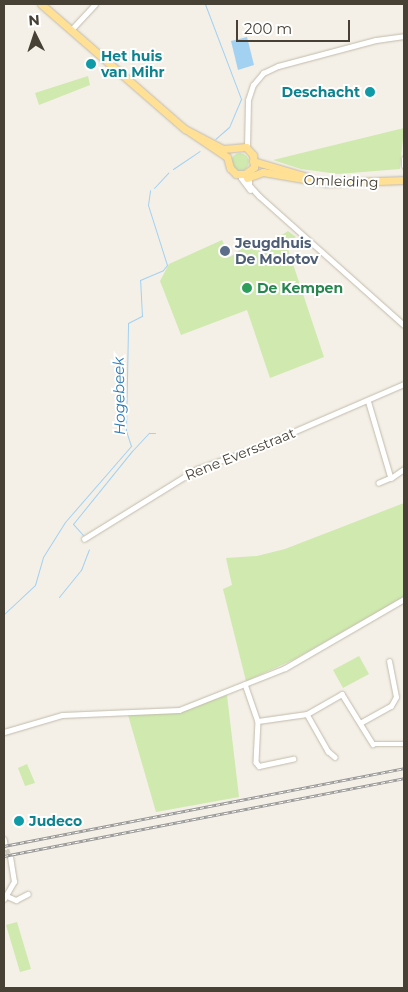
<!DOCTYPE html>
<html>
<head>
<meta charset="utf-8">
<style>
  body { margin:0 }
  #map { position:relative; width:408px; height:992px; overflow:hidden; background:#f4f0e7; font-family:Montserrat,sans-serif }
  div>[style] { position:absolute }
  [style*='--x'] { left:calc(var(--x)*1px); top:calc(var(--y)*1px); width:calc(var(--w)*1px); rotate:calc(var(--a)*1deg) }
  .green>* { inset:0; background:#cfe9ae }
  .round { border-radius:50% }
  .water>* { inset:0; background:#a2d1f2 }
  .stream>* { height:1px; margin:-0.5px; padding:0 0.5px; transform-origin:0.5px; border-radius:0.5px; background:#a2d1f2 }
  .minor-tunnel>* { height:4.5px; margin-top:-2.25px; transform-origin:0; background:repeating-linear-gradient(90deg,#d1cdc3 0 4.5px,transparent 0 6.5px) }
  .roads { filter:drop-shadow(0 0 1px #c2baac) drop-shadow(0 0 1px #c2baac) }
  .minor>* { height:4.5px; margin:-2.25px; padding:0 2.25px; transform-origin:2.25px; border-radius:2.25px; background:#fff }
  .tertiary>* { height:5px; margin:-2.5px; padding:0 2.5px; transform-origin:2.5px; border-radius:2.5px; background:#fff }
  .primary>* { height:7px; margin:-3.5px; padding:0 3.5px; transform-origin:3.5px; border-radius:3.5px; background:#ffe094 }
  .rail>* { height:3px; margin-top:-1.5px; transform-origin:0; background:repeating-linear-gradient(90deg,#fff 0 4px,#969696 0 8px); box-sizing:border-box; border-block:1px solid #969696 }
  .dots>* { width:14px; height:14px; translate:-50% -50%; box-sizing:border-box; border:2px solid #fff; border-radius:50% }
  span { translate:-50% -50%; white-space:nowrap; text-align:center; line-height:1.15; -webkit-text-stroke:4px #fff; paint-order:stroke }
  .culture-label { font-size:14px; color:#0d838f; font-weight:700 }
  .left { translate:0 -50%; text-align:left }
  .right { translate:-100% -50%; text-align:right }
  .street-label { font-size:14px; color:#474035 }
  .service-label { font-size:14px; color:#4e5e75; font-weight:700 }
  .leisure-label { font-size:14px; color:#27864d; font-weight:700 }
  .water-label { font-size:15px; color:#2c7bb5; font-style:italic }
  .frame { position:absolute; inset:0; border:5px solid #474035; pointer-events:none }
  .north { position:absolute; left:10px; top:10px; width:50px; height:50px; -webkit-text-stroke:4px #fff; paint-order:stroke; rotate:356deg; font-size:14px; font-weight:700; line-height:20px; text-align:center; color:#474035 }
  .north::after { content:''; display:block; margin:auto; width:18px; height:22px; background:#474035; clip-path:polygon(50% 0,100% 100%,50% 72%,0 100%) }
  .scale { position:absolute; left:236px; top:20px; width:114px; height:22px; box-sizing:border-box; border:2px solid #474035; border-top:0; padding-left:6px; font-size:15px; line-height:18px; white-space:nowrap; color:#474035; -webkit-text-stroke:4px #fff; paint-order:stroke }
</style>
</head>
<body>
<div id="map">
  <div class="green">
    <i style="clip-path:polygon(88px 76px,90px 85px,39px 105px,35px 93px)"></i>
    <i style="clip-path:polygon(404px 128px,400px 169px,338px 174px,301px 169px,273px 160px)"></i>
    <i class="round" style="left:231px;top:153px;width:18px;height:18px"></i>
    <i style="clip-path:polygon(288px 231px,296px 237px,286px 243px,324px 357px,270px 378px,247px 310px,181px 335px,160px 281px,169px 264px,222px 240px,230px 257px,251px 242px,257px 251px)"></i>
    <i style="clip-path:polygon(404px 503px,404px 597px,293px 660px,246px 681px,223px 589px,232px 585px,226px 558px,257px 556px,285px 549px)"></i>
    <i style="clip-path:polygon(359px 656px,369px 674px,343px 688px,333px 670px)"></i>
    <i style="clip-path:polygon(227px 695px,239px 797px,156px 812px,128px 715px,180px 712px)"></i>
    <i style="clip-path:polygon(27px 764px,35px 783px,25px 786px,18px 768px)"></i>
    <i style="clip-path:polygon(17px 922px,31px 969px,20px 972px,6px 925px)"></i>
  </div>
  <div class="water">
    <i style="clip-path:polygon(247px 37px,254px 65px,238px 70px,231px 41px)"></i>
  </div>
  <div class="stream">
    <i style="--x:205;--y:4;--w:102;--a:69.2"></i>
    <i style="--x:241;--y:99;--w:30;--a:113"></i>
    <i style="--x:229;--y:127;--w:18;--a:139"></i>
    <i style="--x:173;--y:169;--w:32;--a:-34"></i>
    <i style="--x:154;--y:188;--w:21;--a:-47"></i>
    <i style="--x:83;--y:535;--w:15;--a:-132"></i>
    <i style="--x:73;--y:524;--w:94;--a:-51.1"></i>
    <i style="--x:132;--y:451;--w:25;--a:-47"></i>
    <i style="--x:149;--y:433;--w:6;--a:0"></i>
    <i style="--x:59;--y:597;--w:35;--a:-51"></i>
    <i style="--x:81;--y:570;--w:22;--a:-69"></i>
    <i style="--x:4;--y:614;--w:42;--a:-43.1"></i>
    <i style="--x:35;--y:585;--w:29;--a:-74"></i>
    <i style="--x:43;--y:557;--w:41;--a:-57.8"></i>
    <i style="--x:65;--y:522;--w:101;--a:-49"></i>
    <i style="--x:131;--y:446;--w:16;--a:-108"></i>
    <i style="--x:126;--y:431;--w:108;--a:-88.9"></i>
    <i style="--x:128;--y:323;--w:16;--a:-27"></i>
    <i style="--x:142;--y:316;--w:36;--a:-93"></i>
    <i style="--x:140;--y:280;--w:25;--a:-23"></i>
    <i style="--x:163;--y:270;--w:6;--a:-51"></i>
    <i style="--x:167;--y:265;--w:63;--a:-107.6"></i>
    <i style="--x:148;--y:205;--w:15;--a:-82"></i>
  </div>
  <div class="minor-tunnel">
    <i style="--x:5;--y:843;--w:16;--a:72"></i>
  </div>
  <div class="roads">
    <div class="minor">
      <i style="--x:71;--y:30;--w:35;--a:-47"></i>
      <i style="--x:404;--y:166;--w:7;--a:-90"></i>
      <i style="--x:368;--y:400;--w:81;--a:73.6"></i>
      <i style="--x:391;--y:478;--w:13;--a:157"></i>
      <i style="--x:391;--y:478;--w:16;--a:-35"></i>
      <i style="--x:84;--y:539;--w:133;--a:-31.8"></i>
      <i style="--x:197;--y:469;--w:63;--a:-19.6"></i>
      <i style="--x:256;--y:448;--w:161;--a:-23.4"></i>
      <i style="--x:245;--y:684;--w:39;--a:71"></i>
      <i style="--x:258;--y:721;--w:41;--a:92.8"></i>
      <i style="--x:256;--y:762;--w:5;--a:53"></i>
      <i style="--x:259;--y:766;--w:35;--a:-12"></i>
      <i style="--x:307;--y:714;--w:40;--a:-29.7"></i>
      <i style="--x:342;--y:694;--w:59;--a:58.2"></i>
      <i style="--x:373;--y:744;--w:31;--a:0"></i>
      <i style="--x:258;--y:721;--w:49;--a:-8.1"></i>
      <i style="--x:307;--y:714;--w:43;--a:60.4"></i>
      <i style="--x:328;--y:751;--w:9;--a:41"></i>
      <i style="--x:360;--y:723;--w:35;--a:-29"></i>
      <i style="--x:391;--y:706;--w:10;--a:-61"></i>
      <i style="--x:396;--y:697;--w:36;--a:-101"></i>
      <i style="--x:4;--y:839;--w:4;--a:76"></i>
      <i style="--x:7;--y:896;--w:10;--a:24"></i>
      <i style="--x:16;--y:900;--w:13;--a:-27"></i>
      <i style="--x:4;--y:899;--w:20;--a:-60"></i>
      <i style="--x:14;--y:882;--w:24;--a:-99"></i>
    </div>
    <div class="tertiary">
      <i style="--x:247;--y:148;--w:48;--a:-88.8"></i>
      <i style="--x:248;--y:100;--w:16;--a:-72"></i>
      <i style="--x:253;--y:85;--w:16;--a:-50"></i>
      <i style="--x:263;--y:73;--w:17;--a:-25"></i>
      <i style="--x:278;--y:66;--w:101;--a:-14.9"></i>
      <i style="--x:376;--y:40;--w:28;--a:-8"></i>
      <i style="--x:249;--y:177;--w:8;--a:90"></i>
      <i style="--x:249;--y:185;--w:15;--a:48"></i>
      <i style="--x:259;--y:196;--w:194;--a:41.7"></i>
      <i style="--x:241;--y:178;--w:15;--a:53"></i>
      <i style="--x:4;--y:732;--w:60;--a:-16.3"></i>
      <i style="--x:62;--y:715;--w:117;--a:-2.4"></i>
      <i style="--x:179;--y:710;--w:114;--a:-21.6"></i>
      <i style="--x:285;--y:668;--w:138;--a:-30.1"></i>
    </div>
    <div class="primary">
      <i style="--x:41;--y:4;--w:191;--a:41"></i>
      <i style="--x:185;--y:129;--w:43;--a:27.8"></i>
      <i style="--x:223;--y:149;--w:23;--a:-5"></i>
      <i style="--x:246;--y:147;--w:11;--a:49"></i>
      <i style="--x:253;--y:155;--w:12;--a:85"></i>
      <i style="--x:254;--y:167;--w:11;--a:142"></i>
      <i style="--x:245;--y:174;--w:9;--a:180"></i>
      <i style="--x:236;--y:174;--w:8;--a:-135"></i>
      <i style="--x:230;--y:168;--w:11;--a:-105"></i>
      <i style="--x:227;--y:157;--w:45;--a:-146"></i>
      <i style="--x:253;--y:161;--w:56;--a:16.5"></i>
      <i style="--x:247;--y:178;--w:17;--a:-21"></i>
      <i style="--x:263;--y:172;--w:65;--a:9.8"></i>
      <i style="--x:327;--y:183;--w:77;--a:-2.2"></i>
    </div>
  </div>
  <div class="rail">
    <i style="--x:4;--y:846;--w:408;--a:-11"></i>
    <i style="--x:4;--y:856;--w:408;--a:-11"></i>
  </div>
  <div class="dots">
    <i style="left:91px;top:64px;background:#0f9aa8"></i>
    <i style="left:370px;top:92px;background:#0f9aa8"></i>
    <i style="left:225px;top:251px;background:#5c6f8a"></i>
    <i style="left:247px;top:288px;background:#2e9e5b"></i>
    <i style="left:19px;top:821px;background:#0f9aa8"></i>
  </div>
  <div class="culture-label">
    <span class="left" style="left:101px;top:64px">Het huis<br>van Mihr</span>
    <span class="right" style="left:360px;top:92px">Deschacht</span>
    <span class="left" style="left:29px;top:821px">Judeco</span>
  </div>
  <div class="street-label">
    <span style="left:341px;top:181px;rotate:2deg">Omleiding</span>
    <span style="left:240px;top:454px;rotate:-22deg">Rene Eversstraat</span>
  </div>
  <div class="service-label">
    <span class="left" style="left:235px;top:251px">Jeugdhuis<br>De Molotov</span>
  </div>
  <div class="leisure-label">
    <span class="left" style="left:257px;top:288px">De Kempen</span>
  </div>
  <div class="water-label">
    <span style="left:119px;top:396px;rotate:-91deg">Hogebeek</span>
  </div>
  <div class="frame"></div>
  <div class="north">N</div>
  <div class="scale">200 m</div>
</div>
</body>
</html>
